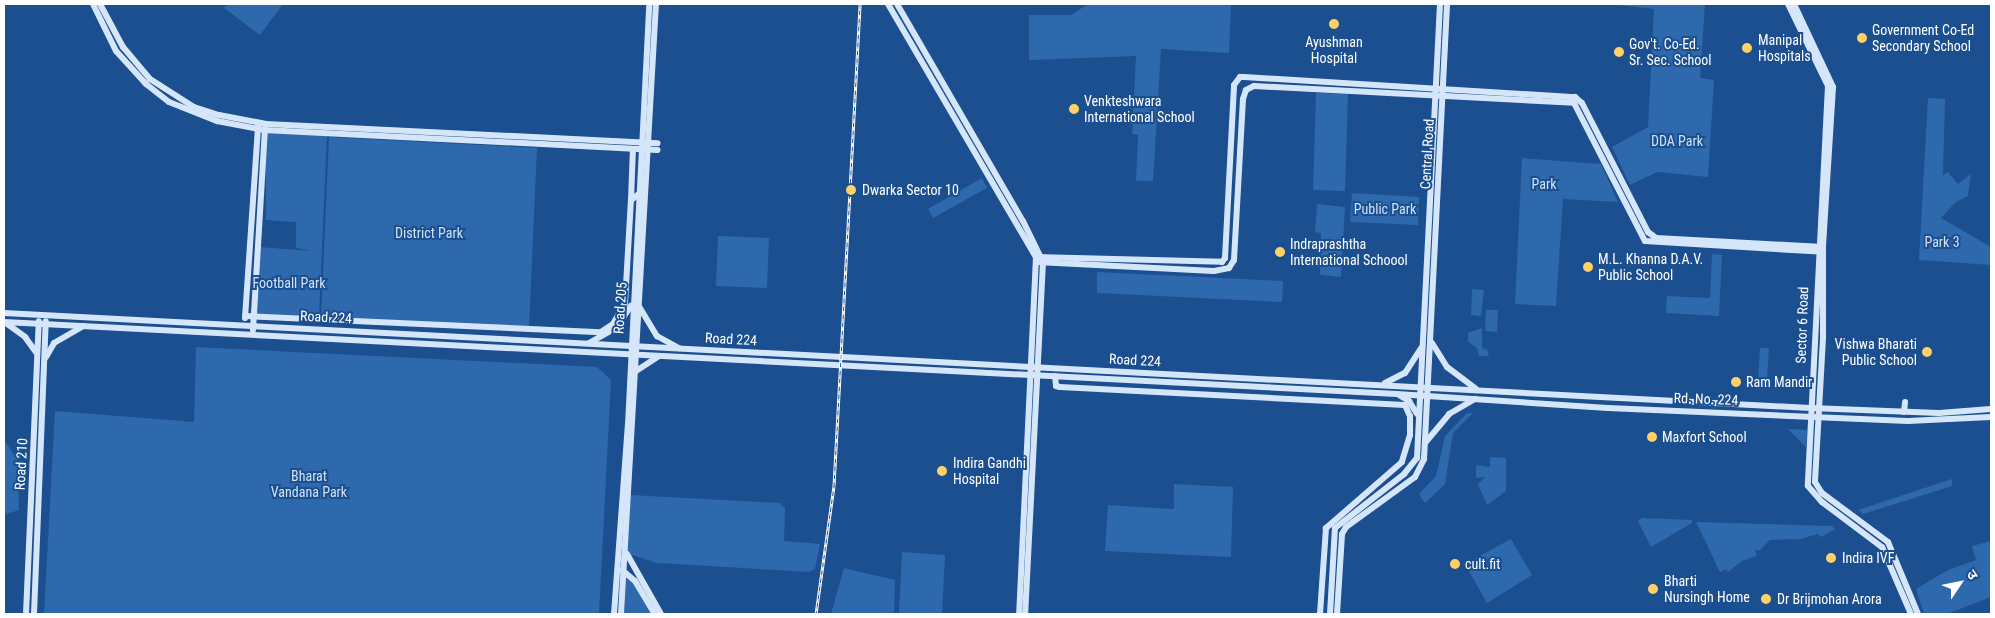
<!DOCTYPE html>
<html>
<head>
<meta charset="utf-8">
<style>
  body { margin:0 }
  #map { position:relative; width:1995px; height:618px; overflow:hidden; background:#1b4f8f; font-family:"Roboto Condensed","Noto Sans Devanagari",sans-serif }
  div>[style] { position:absolute }
  [style*='--x'] { left:calc(var(--x)*1px); top:calc(var(--y)*1px); width:calc(var(--w)*1px); rotate:calc(var(--a)*1deg) }
  .green>* { inset:0; background:#2e69ad }
  .secondary>* { height:6px; margin:-3px; padding:0 3px; transform-origin:3px; border-radius:3px; background:#d6e6fa }
  .rail>* { height:3px; margin-top:-1.5px; transform-origin:0; background:repeating-linear-gradient(90deg,#1b4f8f 0 4px,#fff 0 8px); box-sizing:border-box; border-block:1px solid #fff }
  .dots>* { width:14px; height:14px; translate:-50% -50%; box-sizing:border-box; border:2px solid #1b4f8f; border-radius:50% }
  span { translate:-50% -50%; white-space:nowrap; text-align:center; line-height:1.15; -webkit-text-stroke:4px #1b4f8f; paint-order:stroke }
  .poi-label { font-size:14px; color:#fff }
  .left { translate:0 -50%; text-align:left }
  .right { translate:-100% -50%; text-align:right }
  .park-label { font-size:14px; color:#cfe3fa }
  .street-label { font-size:14px; color:#fff }
  .frame { position:absolute; inset:0; border:5px solid #fff; pointer-events:none }
  .north { position:absolute; left:1935px; top:558px; width:50px; height:50px; -webkit-text-stroke:4px #1b4f8f; paint-order:stroke; rotate:56deg; font-size:14px; font-weight:700; line-height:20px; text-align:center; color:#fff }
  .north::after { content:''; display:block; margin:auto; width:18px; height:22px; background:#fff; clip-path:polygon(50% 0,100% 100%,50% 72%,0 100%) }
</style>
</head>
<body>
<div id="map">
  <div class="green">
    <i style="clip-path:polygon(227px 4px,283px 4px,260px 35px,224px 8px)"></i>
    <i style="clip-path:polygon(1088px 4px,1231px 4px,1229px 53px,1161px 49px,1153px 181px,1136px 181px,1138px 135px,1132px 134px,1136px 56px,1029px 60px,1029px 15px,1071px 15px)"></i>
    <i style="clip-path:polygon(1608px 4px,1705px 4px,1700px 78px,1714px 80px,1708px 177px,1657px 172px,1630px 185px,1612px 147px,1648px 127px,1654px 9px)"></i>
    <i style="clip-path:polygon(1316px 93px,1348px 94px,1345px 191px,1313px 190px)"></i>
    <i style="clip-path:polygon(1928px 98px,1945px 99px,1943px 175px,1948px 172px,1958px 184px,1971px 174px,1968px 196px,1956px 202px,1941px 218px,1991px 247px,1991px 265px,1919px 260px)"></i>
    <i style="clip-path:polygon(266px 131px,327px 135px,319px 317px,255px 314px,260px 247px,312px 251px,296px 248px,296px 222px,266px 220px)"></i>
    <i style="clip-path:polygon(329px 137px,537px 148px,529px 328px,321px 318px)"></i>
    <i style="clip-path:polygon(1522px 158px,1601px 164px,1618px 202px,1563px 199px,1556px 306px,1515px 304px)"></i>
    <i style="clip-path:polygon(982px 178px,987px 188px,933px 218px,928px 209px)"></i>
    <i style="clip-path:polygon(1352px 193px,1419px 197px,1418px 225px,1350px 222px)"></i>
    <i style="clip-path:polygon(1317px 204px,1345px 207px,1341px 277px,1320px 275px,1321px 233px,1315px 232px)"></i>
    <i style="clip-path:polygon(718px 236px,769px 238px,767px 288px,716px 286px)"></i>
    <i style="clip-path:polygon(1712px 254px,1722px 255px,1719px 316px,1666px 313px,1667px 296px,1710px 298px)"></i>
    <i style="clip-path:polygon(1097px 272px,1283px 281px,1282px 302px,1097px 293px)"></i>
    <i style="clip-path:polygon(1472px 289px,1484px 290px,1481px 316px,1471px 315px)"></i>
    <i style="clip-path:polygon(1486px 310px,1498px 310px,1497px 332px,1485px 331px)"></i>
    <i style="clip-path:polygon(1482px 328px,1482px 348px,1487px 350px,1489px 356px,1479px 356px,1477px 348px,1468px 342px,1468px 333px)"></i>
    <i style="clip-path:polygon(196px 347px,597px 367px,611px 380px,599px 614px,44px 614px,55px 411px,194px 422px)"></i>
    <i style="clip-path:polygon(1760px 348px,1769px 348px,1767px 380px,1758px 380px)"></i>
    <i style="clip-path:polygon(1467px 413px,1473px 413px,1453px 433px,1445px 484px,1425px 503px,1419px 494px,1436px 476px,1445px 436px)"></i>
    <i style="clip-path:polygon(1788px 429px,1807px 430px,1806px 447px)"></i>
    <i style="clip-path:polygon(4px 440px,17px 459px,19px 510px,4px 515px)"></i>
    <i style="clip-path:polygon(1490px 457px,1506px 458px,1506px 491px,1487px 505px,1478px 484px,1485px 477px,1476px 478px,1476px 465px,1490px 467px)"></i>
    <i style="clip-path:polygon(1952px 479px,1952px 486px,1863px 514px,1858px 510px)"></i>
    <i style="clip-path:polygon(1174px 484px,1233px 487px,1231px 557px,1105px 551px,1108px 505px,1174px 509px)"></i>
    <i style="clip-path:polygon(630px 495px,780px 503px,785px 508px,784px 541px,820px 544px,815px 569px,809px 572px,657px 563px,626px 553px)"></i>
    <i style="clip-path:polygon(1642px 518px,1692px 520px,1692px 523px,1651px 547px,1638px 521px)"></i>
    <i style="clip-path:polygon(1696px 522px,1832px 526px,1835px 529px,1821px 537px,1818px 534px,1800px 539px,1770px 540px,1760px 550px,1755px 550px,1757px 556px,1742px 561px,1728px 572px,1726px 569px,1720px 572px)"></i>
    <i style="clip-path:polygon(1511px 539px,1532px 575px,1487px 603px,1465px 564px)"></i>
    <i style="clip-path:polygon(1991px 541px,1991px 597px,1947px 614px,1924px 614px,1916px 589px,1948px 570px,1976px 560px,1972px 546px)"></i>
    <i style="clip-path:polygon(902px 552px,945px 555px,942px 614px,899px 614px)"></i>
    <i style="clip-path:polygon(844px 568px,895px 580px,894px 614px,831px 614px)"></i>
    <i style="clip-path:polygon(627px 572px,654px 614px,624px 614px)"></i>
  </div>
  <div class="secondary">
    <i style="--x:93;--y:4;--w:52;--a:63.9"></i>
    <i style="--x:116;--y:51;--w:45;--a:47.7"></i>
    <i style="--x:146;--y:84;--w:29;--a:38"></i>
    <i style="--x:169;--y:102;--w:52;--a:21.6"></i>
    <i style="--x:217;--y:121;--w:48;--a:10.8"></i>
    <i style="--x:264;--y:130;--w:394;--a:2.9"></i>
    <i style="--x:100;--y:4;--w:49;--a:61.9"></i>
    <i style="--x:123;--y:47;--w:42;--a:49.8"></i>
    <i style="--x:150;--y:79;--w:52;--a:32.5"></i>
    <i style="--x:194;--y:107;--w:26;--a:18"></i>
    <i style="--x:219;--y:115;--w:48;--a:10.8"></i>
    <i style="--x:266;--y:124;--w:392;--a:2.8"></i>
    <i style="--x:888;--y:4;--w:293;--a:59.7"></i>
    <i style="--x:1036;--y:257;--w:357;--a:92.7"></i>
    <i style="--x:897;--y:4;--w:251;--a:59.9"></i>
    <i style="--x:1023;--y:221;--w:46;--a:64"></i>
    <i style="--x:1043;--y:262;--w:352;--a:92.9"></i>
    <i style="--x:1788;--y:4;--w:91;--a:64"></i>
    <i style="--x:1828;--y:86;--w:400;--a:92.9"></i>
    <i style="--x:1808;--y:486;--w:21;--a:49"></i>
    <i style="--x:1822;--y:502;--w:75;--a:36.9"></i>
    <i style="--x:1882;--y:547;--w:73;--a:66.6"></i>
    <i style="--x:1794;--y:4;--w:92;--a:64.8"></i>
    <i style="--x:1833;--y:87;--w:160;--a:93.6"></i>
    <i style="--x:1823;--y:247;--w:91;--a:90"></i>
    <i style="--x:1823;--y:338;--w:144;--a:93.2"></i>
    <i style="--x:1815;--y:482;--w:13;--a:58"></i>
    <i style="--x:1822;--y:493;--w:82;--a:36.6"></i>
    <i style="--x:1888;--y:542;--w:78;--a:67.4"></i>
    <i style="--x:631;--y:200;--w:51;--a:-87.8"></i>
    <i style="--x:1036;--y:257;--w:186;--a:1.5"></i>
    <i style="--x:1222;--y:262;--w:5;--a:-53"></i>
    <i style="--x:1225;--y:258;--w:173;--a:-87"></i>
    <i style="--x:1234;--y:85;--w:10;--a:-53"></i>
    <i style="--x:1240;--y:77;--w:4;--a:0"></i>
    <i style="--x:1244;--y:77;--w:332;--a:3.5"></i>
    <i style="--x:1575;--y:97;--w:9;--a:41"></i>
    <i style="--x:1582;--y:103;--w:145;--a:62.9"></i>
    <i style="--x:1648;--y:232;--w:10;--a:37"></i>
    <i style="--x:1656;--y:238;--w:167;--a:3.1"></i>
    <i style="--x:1037;--y:262;--w:177;--a:2.9"></i>
    <i style="--x:1214;--y:271;--w:15;--a:-11"></i>
    <i style="--x:1229;--y:268;--w:9;--a:-58"></i>
    <i style="--x:1234;--y:260;--w:161;--a:-86.8"></i>
    <i style="--x:1243;--y:99;--w:9;--a:-72"></i>
    <i style="--x:1246;--y:90;--w:9;--a:-27"></i>
    <i style="--x:1254;--y:86;--w:320;--a:3"></i>
    <i style="--x:1574;--y:103;--w:155;--a:62.8"></i>
    <i style="--x:1645;--y:241;--w:178;--a:3.5"></i>
    <i style="--x:640;--y:308;--w:33;--a:59"></i>
    <i style="--x:657;--y:336;--w:25;--a:29"></i>
    <i style="--x:4;--y:313;--w:1809;--a:3.01"></i>
    <i style="--x:1811;--y:408;--w:128;--a:2.2"></i>
    <i style="--x:1939;--y:413;--w:52;--a:-4.4"></i>
    <i style="--x:245;--y:316;--w:356;--a:2.6"></i>
    <i style="--x:601;--y:332;--w:14;--a:-34"></i>
    <i style="--x:613;--y:324;--w:24;--a:-60"></i>
    <i style="--x:625;--y:303;--w:103;--a:-86.7"></i>
    <i style="--x:631;--y:200;--w:10;--a:-37"></i>
    <i style="--x:245;--y:318;--w:192;--a:-86.1"></i>
    <i style="--x:4;--y:322;--w:1395;--a:2.96"></i>
    <i style="--x:1397;--y:394;--w:211;--a:3.8"></i>
    <i style="--x:1608;--y:408;--w:300;--a:2.5"></i>
    <i style="--x:1908;--y:421;--w:83;--a:-2.8"></i>
    <i style="--x:6;--y:323;--w:24;--a:36"></i>
    <i style="--x:25;--y:337;--w:19;--a:54"></i>
    <i style="--x:253;--y:330;--w:202;--a:-86.6"></i>
    <i style="--x:589;--y:343;--w:31;--a:-29"></i>
    <i style="--x:616;--y:328;--w:27;--a:-56"></i>
    <i style="--x:1432;--y:343;--w:28;--a:58"></i>
    <i style="--x:1447;--y:367;--w:36;--a:37"></i>
    <i style="--x:46;--y:357;--w:16;--a:-60"></i>
    <i style="--x:54;--y:343;--w:34;--a:-30"></i>
    <i style="--x:636;--y:371;--w:27;--a:-33"></i>
    <i style="--x:1055;--y:376;--w:10;--a:84"></i>
    <i style="--x:1056;--y:386;--w:4;--a:14"></i>
    <i style="--x:1060;--y:387;--w:345;--a:3"></i>
    <i style="--x:1405;--y:405;--w:12;--a:66"></i>
    <i style="--x:1410;--y:416;--w:19;--a:90"></i>
    <i style="--x:1410;--y:435;--w:28;--a:107"></i>
    <i style="--x:1402;--y:462;--w:101;--a:139"></i>
    <i style="--x:1326;--y:528;--w:86;--a:94"></i>
    <i style="--x:1385;--y:383;--w:22;--a:-27"></i>
    <i style="--x:1405;--y:373;--w:30;--a:-57"></i>
    <i style="--x:1399;--y:395;--w:12;--a:31"></i>
    <i style="--x:1409;--y:401;--w:15;--a:58"></i>
    <i style="--x:1904;--y:412;--w:10;--a:-84"></i>
    <i style="--x:1425;--y:443;--w:38;--a:-50"></i>
    <i style="--x:1449;--y:414;--w:30;--a:-30"></i>
    <i style="--x:627;--y:554;--w:69;--a:60.5"></i>
    <i style="--x:622;--y:570;--w:17;--a:40"></i>
    <i style="--x:635;--y:581;--w:39;--a:59"></i>
    <i style="--x:26;--y:614;--w:293;--a:-87.5"></i>
    <i style="--x:34;--y:614;--w:293;--a:-87.7"></i>
    <i style="--x:614;--y:614;--w:190;--a:-85.8"></i>
    <i style="--x:628;--y:425;--w:422;--a:-87.1"></i>
    <i style="--x:621;--y:614;--w:611;--a:-86.72"></i>
    <i style="--x:1330;--y:614;--w:86;--a:-86.7"></i>
    <i style="--x:1335;--y:528;--w:88;--a:-38"></i>
    <i style="--x:1404;--y:474;--w:21;--a:-51"></i>
    <i style="--x:1417;--y:458;--w:455;--a:-87.1"></i>
    <i style="--x:1337;--y:614;--w:80;--a:-86.4"></i>
    <i style="--x:1342;--y:534;--w:8;--a:-60"></i>
    <i style="--x:1346;--y:527;--w:85;--a:-35.9"></i>
    <i style="--x:1415;--y:477;--w:20;--a:-63"></i>
    <i style="--x:1424;--y:459;--w:456;--a:-87.1"></i>
  </div>
  <div class="rail">
    <i style="--x:816;--y:614;--w:129;--a:-82"></i>
    <i style="--x:834;--y:486;--w:483;--a:-86.9"></i>
  </div>
  <div class="dots">
    <i style="left:1334px;top:24px;background:#ffd166"></i>
    <i style="left:1862px;top:38px;background:#ffd166"></i>
    <i style="left:1747px;top:48px;background:#ffd166"></i>
    <i style="left:1619px;top:52px;background:#ffd166"></i>
    <i style="left:1074px;top:109px;background:#ffd166"></i>
    <i style="left:851px;top:190px;background:#ffd166"></i>
    <i style="left:1280px;top:252px;background:#ffd166"></i>
    <i style="left:1588px;top:267px;background:#ffd166"></i>
    <i style="left:1927px;top:352px;background:#ffd166"></i>
    <i style="left:1736px;top:382px;background:#ffd166"></i>
    <i style="left:1652px;top:437px;background:#ffd166"></i>
    <i style="left:942px;top:471px;background:#ffd166"></i>
    <i style="left:1831px;top:558px;background:#ffd166"></i>
    <i style="left:1455px;top:564px;background:#ffd166"></i>
    <i style="left:1653px;top:589px;background:#ffd166"></i>
    <i style="left:1766px;top:599px;background:#ffd166"></i>
  </div>
  <div class="poi-label">
    <span class="left" style="left:1872px;top:38px">Government Co-Ed<br>Secondary School</span>
    <span class="left" style="left:1758px;top:48px">Manipal<br>Hospitals</span>
    <span style="left:1334px;top:50px">Ayushman<br>Hospital</span>
    <span class="left" style="left:1629px;top:52px">Gov't. Co-Ed.<br>Sr. Sec. School</span>
    <span class="left" style="left:1084px;top:109px">Venkteshwara<br>International School</span>
    <span class="left" style="left:862px;top:190px">Dwarka Sector 10</span>
    <span class="left" style="left:1290px;top:252px">Indraprashtha<br>International Schoool</span>
    <span class="left" style="left:1598px;top:267px">M.L. Khanna D.A.V.<br>Public School</span>
    <span class="right" style="left:1917px;top:352px">Vishwa Bharati<br>Public School</span>
    <span class="left" style="left:1746px;top:382px">Ram Mandir</span>
    <span class="left" style="left:1662px;top:437px">Maxfort School</span>
    <span class="left" style="left:953px;top:471px">Indira Gandhi<br>Hospital</span>
    <span class="left" style="left:1842px;top:558px">Indira IVF</span>
    <span class="left" style="left:1465px;top:564px">cult.fit</span>
    <span class="left" style="left:1664px;top:589px">Bharti<br>Nursingh Home</span>
    <span class="left" style="left:1777px;top:599px">Dr Brijmohan Arora</span>
  </div>
  <div class="park-label">
    <span style="left:1677px;top:141px">DDA Park</span>
    <span style="left:1544px;top:184px">Park</span>
    <span style="left:1385px;top:209px">Public Park</span>
    <span style="left:429px;top:233px">District Park</span>
    <span style="left:1942px;top:242px">Park 3</span>
    <span style="left:289px;top:283px">Football Park</span>
    <span style="left:309px;top:484px">Bharat<br>Vandana Park</span>
  </div>
  <div class="street-label">
    <span style="left:1427px;top:154px;rotate:-87deg">Central Road</span>
    <span style="left:620px;top:308px;rotate:-86deg">Road 205</span>
    <span style="left:326px;top:317px;rotate:3deg">Road 224</span>
    <span style="left:1802px;top:325px;rotate:-88deg">Sector 6 Road</span>
    <span style="left:731px;top:339px;rotate:3deg">Road 224</span>
    <span style="left:1135px;top:360px;rotate:3deg">Road 224</span>
    <span style="left:1706px;top:399px;rotate:2deg">Rd. No. 224</span>
    <span style="left:21px;top:464px;rotate:-87deg">Road 210</span>
  </div>
  <div class="frame"></div>
  <div class="north">उ</div>
</div>
</body>
</html>
